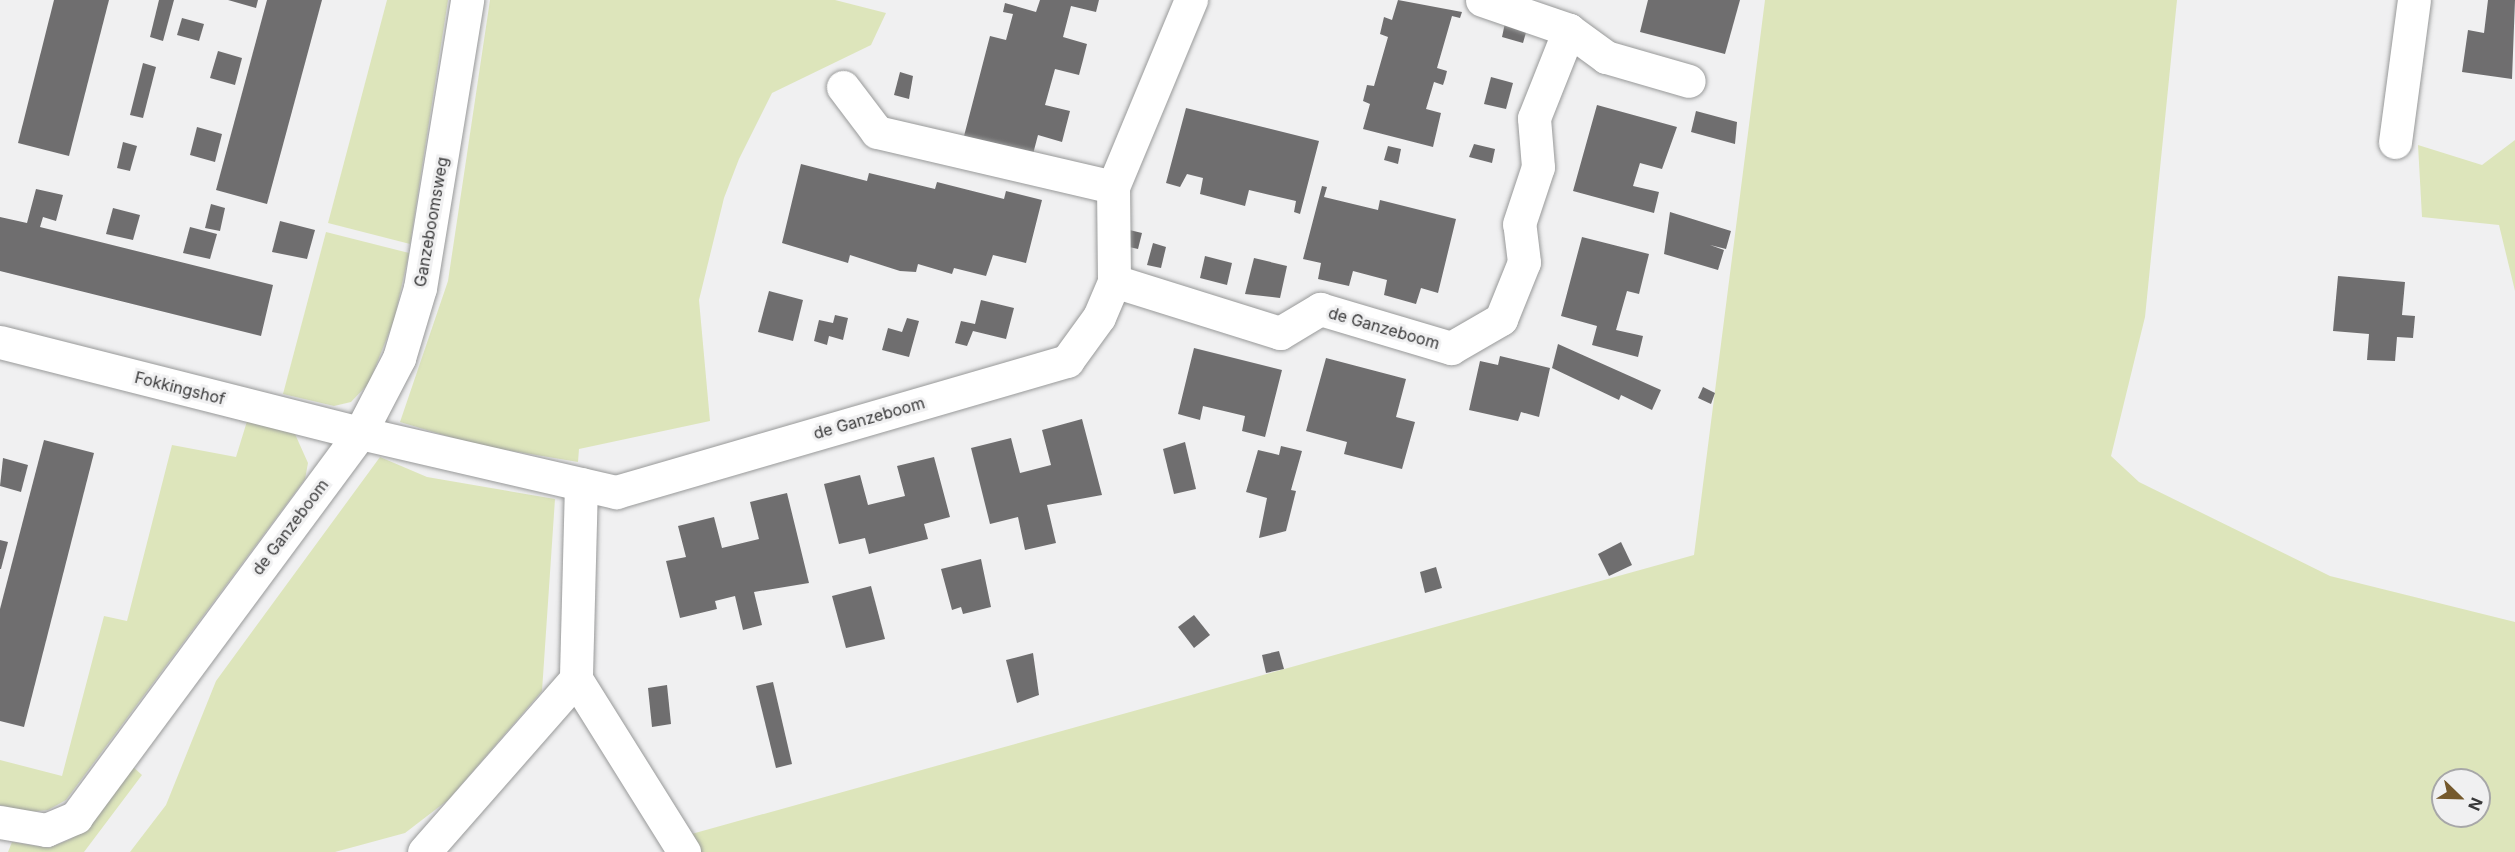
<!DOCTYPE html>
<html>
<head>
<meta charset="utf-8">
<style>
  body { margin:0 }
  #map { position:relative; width:2515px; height:852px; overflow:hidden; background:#f0f0f1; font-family:Inter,sans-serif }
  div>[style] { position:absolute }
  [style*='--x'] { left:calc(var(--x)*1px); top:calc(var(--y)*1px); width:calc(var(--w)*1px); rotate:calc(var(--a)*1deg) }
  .green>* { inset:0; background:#dde5bb }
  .building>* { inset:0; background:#6f6e6f }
  .roads { filter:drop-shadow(0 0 2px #989999) drop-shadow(0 0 2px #989999) }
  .street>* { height:33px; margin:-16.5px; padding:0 16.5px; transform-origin:16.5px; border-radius:16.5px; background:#fff }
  span { translate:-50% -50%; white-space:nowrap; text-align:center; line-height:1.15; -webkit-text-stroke:6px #f0f0f1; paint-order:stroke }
  .street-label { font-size:16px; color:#39393a }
  .north { position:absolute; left:2431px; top:768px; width:60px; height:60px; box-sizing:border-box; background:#f0f0f1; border:2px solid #a7a7a8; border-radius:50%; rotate:113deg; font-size:16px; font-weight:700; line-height:24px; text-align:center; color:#39393a }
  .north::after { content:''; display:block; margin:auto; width:21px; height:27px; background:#75592c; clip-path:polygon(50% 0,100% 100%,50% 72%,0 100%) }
</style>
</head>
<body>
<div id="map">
  <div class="green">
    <i style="clip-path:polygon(387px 0,448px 0,410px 244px,328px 223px)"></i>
    <i style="clip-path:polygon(490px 0,835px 0,886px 13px,871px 45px,772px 93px,739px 159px,724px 198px,699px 300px,710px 421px,579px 449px,578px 462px,477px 445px,400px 422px,448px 281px)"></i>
    <i style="clip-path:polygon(evenodd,1765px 0,2177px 0,2145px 317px,2111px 456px,2139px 482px,2330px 576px,2515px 622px,2515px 852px,697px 852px,688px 835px,1694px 555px,1765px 0,2443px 780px,2479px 780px,2479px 816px,2443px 816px,2443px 780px)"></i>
    <i style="clip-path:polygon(2515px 140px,2515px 291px,2499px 225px,2422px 217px,2418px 145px,2482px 165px)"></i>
    <i style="clip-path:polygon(326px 232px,409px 253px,394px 320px,369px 383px,351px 402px,334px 406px,283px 394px)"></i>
    <i style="clip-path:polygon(248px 418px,295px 434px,308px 463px,305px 479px,66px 800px,48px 810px,28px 812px,0 805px,0 760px,62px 776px,104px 616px,127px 621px,172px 445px,236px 457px)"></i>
    <i style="clip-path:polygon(380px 457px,427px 477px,555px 499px,542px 691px,448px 800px,405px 833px,335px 852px,130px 852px,166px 805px,216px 681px)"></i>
    <i style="clip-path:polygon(132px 766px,142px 775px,84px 852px,8px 852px,12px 842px,49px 848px,71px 839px)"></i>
  </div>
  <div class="building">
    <i style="clip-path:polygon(54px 0,109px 0,69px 156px,18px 143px)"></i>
    <i style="clip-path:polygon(159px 0,174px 0,163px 41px,150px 37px)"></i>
    <i style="clip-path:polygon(228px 0,258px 0,256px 8px)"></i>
    <i style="clip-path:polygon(267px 0,322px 0,267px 204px,216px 190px)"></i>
    <i style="clip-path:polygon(1040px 0,1099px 0,1096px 12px,1071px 6px,1063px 37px,1087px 44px,1083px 60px,1079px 75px,1055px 69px,1045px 105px,1070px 111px,1062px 142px,1038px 135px,1033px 154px,964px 136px,990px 36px,1006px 40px,1013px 14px,1003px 12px,1005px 3px,1036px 12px)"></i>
    <i style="clip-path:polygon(1398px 0,1462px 12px,1460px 18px,1452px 16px,1437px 68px,1447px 71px,1445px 79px,1443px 85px,1434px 82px,1426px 109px,1441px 113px,1433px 147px,1363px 129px,1370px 104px,1363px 101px,1367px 85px,1374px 86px,1388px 37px,1380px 34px,1384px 17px,1392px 20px)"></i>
    <i style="clip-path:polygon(1648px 0,1740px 0,1725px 54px,1640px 32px)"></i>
    <i style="clip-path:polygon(2488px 0,2515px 0,2512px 79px,2462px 72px,2468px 30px,2484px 33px)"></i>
    <i style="clip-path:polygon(182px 18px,204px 24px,199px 41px,177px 35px)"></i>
    <i style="clip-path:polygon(1505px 23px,1527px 29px,1523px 43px,1502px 37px)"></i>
    <i style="clip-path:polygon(218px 51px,242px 58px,235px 85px,210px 78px)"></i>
    <i style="clip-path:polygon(143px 63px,156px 67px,143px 118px,130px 115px)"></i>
    <i style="clip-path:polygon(900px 72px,913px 76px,909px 99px,894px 95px)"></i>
    <i style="clip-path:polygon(1491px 77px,1513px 83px,1506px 109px,1484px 104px)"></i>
    <i style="clip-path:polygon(1597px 105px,1677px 127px,1662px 169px,1640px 163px,1633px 186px,1659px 192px,1654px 213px,1573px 191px)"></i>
    <i style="clip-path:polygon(1186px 108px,1319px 141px,1300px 214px,1294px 212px,1296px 201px,1249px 190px,1245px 206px,1200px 194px,1203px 178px,1187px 174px,1180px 187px,1166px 183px)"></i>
    <i style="clip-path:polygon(1696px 111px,1737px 122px,1735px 144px,1691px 132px)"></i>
    <i style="clip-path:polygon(197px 127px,222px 134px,215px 162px,190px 155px)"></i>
    <i style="clip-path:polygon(123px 142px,137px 146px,130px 171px,117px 168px)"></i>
    <i style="clip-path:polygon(1474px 144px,1495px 149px,1492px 163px,1469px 157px)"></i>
    <i style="clip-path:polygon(1388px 146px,1401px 149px,1398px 164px,1384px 160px)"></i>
    <i style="clip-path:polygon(801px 164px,867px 181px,869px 173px,935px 189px,937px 182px,1004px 199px,1006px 191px,1042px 200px,1026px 263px,993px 255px,986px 276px,954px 268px,952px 274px,918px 264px,916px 272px,900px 271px,850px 255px,848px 263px,782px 243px)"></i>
    <i style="clip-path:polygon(1322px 186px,1327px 187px,1324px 197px,1353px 204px,1378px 210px,1380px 200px,1456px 219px,1438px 293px,1421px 288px,1416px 304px,1384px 295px,1387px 280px,1353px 271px,1349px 286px,1318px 279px,1321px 263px,1303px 259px)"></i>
    <i style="clip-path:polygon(36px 189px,63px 195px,56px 221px,43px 217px,40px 227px,273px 285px,261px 336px,0 271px,0 217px,27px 223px)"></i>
    <i style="clip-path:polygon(211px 204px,225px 208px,220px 231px,205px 228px)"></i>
    <i style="clip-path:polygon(113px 208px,140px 215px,133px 240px,106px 234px)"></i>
    <i style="clip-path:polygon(1670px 212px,1731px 231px,1726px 249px,1710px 245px,1724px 250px,1718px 270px,1664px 254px)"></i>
    <i style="clip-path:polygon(280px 221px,315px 230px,307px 259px,272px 252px)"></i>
    <i style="clip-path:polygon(190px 227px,217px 234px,210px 259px,183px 253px)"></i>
    <i style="clip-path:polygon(1121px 228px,1142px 233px,1138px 249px,1116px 244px)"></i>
    <i style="clip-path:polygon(1582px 237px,1649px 254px,1639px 294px,1627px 291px,1616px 330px,1643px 336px,1638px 357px,1592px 345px,1597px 326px,1561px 316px)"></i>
    <i style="clip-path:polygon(1153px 243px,1166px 247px,1161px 268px,1147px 265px)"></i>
    <i style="clip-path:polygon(1205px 256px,1232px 263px,1227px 285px,1200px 278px)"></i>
    <i style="clip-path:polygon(1254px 258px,1287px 266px,1280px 298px,1245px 294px)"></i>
    <i style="clip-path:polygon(2338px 276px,2405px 282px,2402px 315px,2415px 316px,2413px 338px,2397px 337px,2395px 361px,2367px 360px,2369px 334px,2333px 331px)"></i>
    <i style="clip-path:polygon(769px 291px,803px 300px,793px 341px,758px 332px)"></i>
    <i style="clip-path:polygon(981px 300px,1014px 308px,1006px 339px,973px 331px,967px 346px,955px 343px,961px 321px,975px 324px)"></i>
    <i style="clip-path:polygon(835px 315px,848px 318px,843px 340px,829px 336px,827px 345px,814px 341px,819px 320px,833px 323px)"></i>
    <i style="clip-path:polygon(907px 318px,919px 321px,909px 357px,882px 350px,888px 328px,902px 332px)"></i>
    <i style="clip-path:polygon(1558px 344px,1661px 390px,1652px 410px,1621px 395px,1619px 400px,1552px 368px)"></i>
    <i style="clip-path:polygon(1194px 348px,1282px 370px,1265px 437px,1242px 431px,1245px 416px,1203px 406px,1200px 420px,1178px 414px)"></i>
    <i style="clip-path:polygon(1500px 356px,1550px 368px,1539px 417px,1521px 412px,1518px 421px,1469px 410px,1480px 361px,1498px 365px)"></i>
    <i style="clip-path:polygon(1326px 358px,1406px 379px,1396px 417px,1415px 422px,1402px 469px,1344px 454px,1347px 442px,1306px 431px)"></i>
    <i style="clip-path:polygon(1703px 387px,1715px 393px,1711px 404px,1698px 398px)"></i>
    <i style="clip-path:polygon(1082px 419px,1102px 495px,1047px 505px,1056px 543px,1025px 550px,1018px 517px,990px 524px,971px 448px,1011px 438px,1020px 473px,1051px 465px,1042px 430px)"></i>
    <i style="clip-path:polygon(44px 440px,94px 453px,24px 727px,0 721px,0 609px)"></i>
    <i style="clip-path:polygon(1185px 442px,1196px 489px,1174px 494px,1163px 449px)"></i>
    <i style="clip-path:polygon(1281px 446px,1302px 451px,1291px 490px,1296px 491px,1286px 531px,1259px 538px,1267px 498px,1246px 492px,1258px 450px,1279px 455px)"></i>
    <i style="clip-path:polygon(934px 457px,950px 517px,924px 524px,928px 539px,869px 554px,865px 538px,839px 544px,824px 484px,860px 475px,868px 505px,905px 496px,897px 466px)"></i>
    <i style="clip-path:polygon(3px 458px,28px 465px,21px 492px,0 486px)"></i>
    <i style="clip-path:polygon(787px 493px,809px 583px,754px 592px,762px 625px,743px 630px,735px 596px,715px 601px,717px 609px,680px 618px,666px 561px,686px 557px,678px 526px,714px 517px,722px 548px,759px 539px,750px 502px)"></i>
    <i style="clip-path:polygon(0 540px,8px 542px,1px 569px,0 569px)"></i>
    <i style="clip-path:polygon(1621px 542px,1632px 565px,1609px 576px,1598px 554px)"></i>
    <i style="clip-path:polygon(981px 559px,991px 607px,963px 614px,961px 607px,952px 610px,941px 569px)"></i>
    <i style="clip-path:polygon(1436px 567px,1442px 588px,1425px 593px,1420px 572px)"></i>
    <i style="clip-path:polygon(871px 586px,885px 639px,846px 648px,832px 596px)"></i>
    <i style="clip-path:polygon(1194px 615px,1210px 635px,1194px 648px,1178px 627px)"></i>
    <i style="clip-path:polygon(1279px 651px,1284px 669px,1266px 673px,1262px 655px)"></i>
    <i style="clip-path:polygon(1033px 653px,1039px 695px,1017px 703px,1006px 660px)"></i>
    <i style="clip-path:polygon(773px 682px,792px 764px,776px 768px,756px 686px)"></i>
    <i style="clip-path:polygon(667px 685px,671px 724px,652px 727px,648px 688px)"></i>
  </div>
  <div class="roads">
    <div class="street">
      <i style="--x:1482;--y:0;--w:92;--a:19"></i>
      <i style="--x:1569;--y:30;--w:46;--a:36.1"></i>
      <i style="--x:1606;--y:57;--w:86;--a:16.1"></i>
      <i style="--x:843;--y:87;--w:56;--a:52.9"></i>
      <i style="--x:877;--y:132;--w:242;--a:13.1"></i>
      <i style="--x:2395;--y:142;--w:143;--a:-82.4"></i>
      <i style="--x:1114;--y:281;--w:174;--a:17.4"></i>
      <i style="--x:1280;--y:333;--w:47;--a:-31"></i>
      <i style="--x:1320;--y:309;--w:137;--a:16.6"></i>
      <i style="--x:1451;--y:348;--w:58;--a:-30.1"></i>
      <i style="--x:1501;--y:319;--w:61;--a:-68"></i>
      <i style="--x:1524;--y:262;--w:38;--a:-97"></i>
      <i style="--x:1519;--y:224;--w:60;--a:-71.6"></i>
      <i style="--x:1538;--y:167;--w:49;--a:-94.7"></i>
      <i style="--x:1534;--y:118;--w:95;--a:-68.3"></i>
      <i style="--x:0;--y:342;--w:371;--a:14.2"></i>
      <i style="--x:360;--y:433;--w:85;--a:-62.5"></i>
      <i style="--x:399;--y:358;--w:73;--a:-73.3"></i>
      <i style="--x:420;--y:288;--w:292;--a:-80.7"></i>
      <i style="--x:581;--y:484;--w:195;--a:91.5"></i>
      <i style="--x:576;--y:679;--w:204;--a:58"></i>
      <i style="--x:0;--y:822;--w:47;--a:9.9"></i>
      <i style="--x:46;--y:830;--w:33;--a:-23"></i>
      <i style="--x:76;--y:817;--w:478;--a:-53.5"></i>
      <i style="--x:360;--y:433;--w:263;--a:13"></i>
      <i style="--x:616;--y:492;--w:470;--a:-16.2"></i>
      <i style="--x:1067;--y:361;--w:54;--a:-54"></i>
      <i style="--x:1099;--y:317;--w:39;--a:-67"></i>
      <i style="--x:1114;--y:281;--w:94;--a:-90.6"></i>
      <i style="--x:1113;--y:187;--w:203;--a:-67.4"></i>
      <i style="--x:424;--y:852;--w:230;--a:-48.7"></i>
    </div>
  </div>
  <div class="street-label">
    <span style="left:431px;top:222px;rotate:-80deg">Ganzeboomsweg</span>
    <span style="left:1384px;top:328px;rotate:16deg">de Ganzeboom</span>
    <span style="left:180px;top:388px;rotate:14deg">Fokkingshof</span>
    <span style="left:869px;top:418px;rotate:-16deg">de Ganzeboom</span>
    <span style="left:290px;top:527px;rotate:-53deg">de Ganzeboom</span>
  </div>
  <div class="north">N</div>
</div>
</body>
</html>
